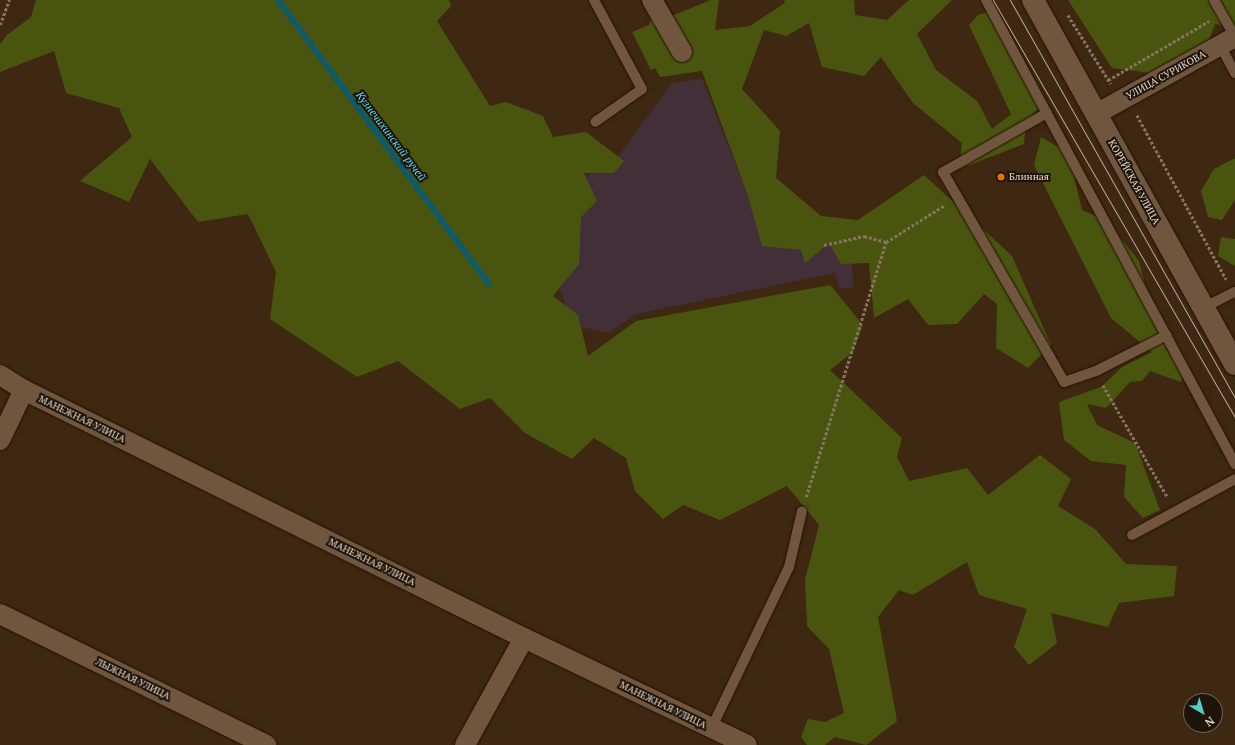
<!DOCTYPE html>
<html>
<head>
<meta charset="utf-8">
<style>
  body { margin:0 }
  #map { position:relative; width:1235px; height:745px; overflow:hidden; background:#3f2811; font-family:"PT Serif",serif }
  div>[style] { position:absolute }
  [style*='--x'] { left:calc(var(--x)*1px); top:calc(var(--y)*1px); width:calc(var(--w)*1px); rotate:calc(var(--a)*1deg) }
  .industrial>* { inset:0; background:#422f37 }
  .green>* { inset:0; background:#49550f }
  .stream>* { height:6px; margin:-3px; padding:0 3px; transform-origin:3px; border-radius:3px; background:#0f5a68 }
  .path>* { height:2.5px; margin-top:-1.25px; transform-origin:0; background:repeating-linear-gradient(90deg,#867360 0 3px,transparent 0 5px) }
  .roads { filter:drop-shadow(0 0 1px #251000) drop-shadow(0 0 1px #251000) }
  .service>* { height:10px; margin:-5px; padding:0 5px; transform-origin:5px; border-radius:5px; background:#70563e }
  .minor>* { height:20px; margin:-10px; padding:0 10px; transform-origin:10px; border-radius:10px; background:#70563e }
  .tertiary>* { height:22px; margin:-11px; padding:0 11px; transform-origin:11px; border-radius:11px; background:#70563e }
  .tram>* { height:1px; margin:-0.5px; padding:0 0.5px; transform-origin:0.5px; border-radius:0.5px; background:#baa999 }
  .dots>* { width:11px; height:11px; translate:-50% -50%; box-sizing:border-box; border:2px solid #1e140a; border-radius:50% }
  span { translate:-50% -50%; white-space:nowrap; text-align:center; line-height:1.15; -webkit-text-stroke:4px #1e140a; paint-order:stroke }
  .street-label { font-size:10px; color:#e8d9cc }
  .poi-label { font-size:10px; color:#e8d9cc }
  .left { translate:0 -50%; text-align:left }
  .water-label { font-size:11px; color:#5cdef9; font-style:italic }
  .north { position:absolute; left:1183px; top:693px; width:40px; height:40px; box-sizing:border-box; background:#1e140a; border:1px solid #6f6358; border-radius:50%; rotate:142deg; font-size:11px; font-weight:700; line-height:16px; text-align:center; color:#e8d9cc }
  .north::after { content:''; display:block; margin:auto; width:14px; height:18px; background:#53cdca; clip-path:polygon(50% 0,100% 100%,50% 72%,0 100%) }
</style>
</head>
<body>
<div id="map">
  <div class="industrial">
    <i style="clip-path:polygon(702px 79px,767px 244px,847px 235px,852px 248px,853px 287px,840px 289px,835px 273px,636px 314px,609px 333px,575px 326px,558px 286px,581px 180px,617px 158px,672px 83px)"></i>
  </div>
  <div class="green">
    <i style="clip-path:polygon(36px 0,449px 0,451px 6px,437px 21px,490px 106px,506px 102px,543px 116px,553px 137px,586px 132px,624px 161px,614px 173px,584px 173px,597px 201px,581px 217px,579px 264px,553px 296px,578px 315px,588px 356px,636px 321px,830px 285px,863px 325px,853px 352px,830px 370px,902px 438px,897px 457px,909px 481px,967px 468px,988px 495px,1040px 455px,1071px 479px,1058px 506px,1095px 529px,1126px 564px,1177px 566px,1174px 596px,1119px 603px,1108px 627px,1051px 613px,1057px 643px,1029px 665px,1014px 647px,1027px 609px,979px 595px,967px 562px,913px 595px,899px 590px,878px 617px,897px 721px,866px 745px,835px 737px,825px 745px,807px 745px,801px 737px,808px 719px,825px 722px,844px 713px,829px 649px,807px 626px,805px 580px,819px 525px,787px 486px,720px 520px,683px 505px,663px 519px,635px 491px,626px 458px,594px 438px,572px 459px,525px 433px,490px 398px,460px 409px,398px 361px,357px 377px,270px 319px,276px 272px,248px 214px,198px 222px,150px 159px,129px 202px,80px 181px,132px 137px,119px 108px,66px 93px,54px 51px,0 72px,0 44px,7px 35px,31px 17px)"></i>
    <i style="clip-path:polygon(711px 0,719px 0,715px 30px,750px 26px,785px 3px,784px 0,854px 0,855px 15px,887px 20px,909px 0,952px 0,917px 34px,936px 70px,977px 101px,992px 129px,1011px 114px,969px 25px,978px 15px,995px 10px,1046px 102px,1026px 120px,1024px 144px,959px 169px,962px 143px,913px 103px,881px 57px,864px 76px,822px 67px,809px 23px,786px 36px,764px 30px,742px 89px,780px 131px,776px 178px,821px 216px,858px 220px,924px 175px,1012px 256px,1051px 345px,1028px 368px,996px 348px,997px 304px,984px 294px,957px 324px,928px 325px,908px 299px,874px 318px,869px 263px,841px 264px,829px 243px,805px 263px,801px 250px,762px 246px,748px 196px,702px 71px,660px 77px,655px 68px,651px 70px,632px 32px,649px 25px,652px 18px,654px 23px)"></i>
    <i style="clip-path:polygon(1068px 0,1235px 0,1235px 27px,1215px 24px,1202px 59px,1174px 76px,1112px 68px)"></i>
    <i style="clip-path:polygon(1041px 137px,1068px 153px,1082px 210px,1107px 221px,1139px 261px,1149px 299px,1175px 340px,1165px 348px,1186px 371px,1181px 382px,1150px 371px,1142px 381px,1130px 382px,1106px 408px,1087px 404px,1097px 425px,1135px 443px,1160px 510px,1143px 518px,1124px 497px,1126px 465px,1091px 461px,1064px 440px,1059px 402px,1101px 387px,1122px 367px,1152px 352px,1111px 318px,1034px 165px)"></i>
    <i style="clip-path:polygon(1235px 158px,1235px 200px,1222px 220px,1208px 217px,1201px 191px,1214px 169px)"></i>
    <i style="clip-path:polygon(1221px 237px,1235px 239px,1235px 266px,1218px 256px)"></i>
  </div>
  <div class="stream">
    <i style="--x:278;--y:0;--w:354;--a:53.4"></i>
  </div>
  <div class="path">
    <i style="--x:1068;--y:15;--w:81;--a:58.1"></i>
    <i style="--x:0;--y:25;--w:27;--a:-70"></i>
    <i style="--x:1108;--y:80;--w:117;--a:-30.3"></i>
    <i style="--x:1137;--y:115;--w:187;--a:61.5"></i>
    <i style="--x:824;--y:245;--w:41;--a:-12.7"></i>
    <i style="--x:864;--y:236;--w:23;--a:15"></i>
    <i style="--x:1103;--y:385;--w:130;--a:60.1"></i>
    <i style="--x:806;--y:497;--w:267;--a:-72.6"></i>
    <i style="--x:886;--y:242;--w:70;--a:-32.1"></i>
  </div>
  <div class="roads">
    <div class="service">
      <i style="--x:594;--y:0;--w:101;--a:61.7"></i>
      <i style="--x:642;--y:89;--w:57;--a:144.9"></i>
      <i style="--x:986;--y:0;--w:527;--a:61.78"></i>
      <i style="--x:1214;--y:0;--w:43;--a:60.4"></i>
      <i style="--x:1220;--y:45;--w:32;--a:62"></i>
      <i style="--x:1047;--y:113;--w:120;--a:150.4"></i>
      <i style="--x:943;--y:172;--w:242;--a:60"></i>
      <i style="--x:1064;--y:382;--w:36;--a:-19"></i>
      <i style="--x:1098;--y:370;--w:77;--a:-26.9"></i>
      <i style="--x:1203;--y:308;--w:36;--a:-27"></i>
      <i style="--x:1132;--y:535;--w:117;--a:-28.5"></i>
      <i style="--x:711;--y:729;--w:180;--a:-64.3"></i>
      <i style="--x:789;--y:567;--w:57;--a:-76.9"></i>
    </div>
    <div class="minor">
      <i style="--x:652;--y:0;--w:60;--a:60"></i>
      <i style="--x:1096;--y:114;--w:159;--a:-29"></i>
      <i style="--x:0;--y:375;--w:28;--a:32"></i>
      <i style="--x:24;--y:390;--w:558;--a:26.38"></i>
      <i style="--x:524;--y:638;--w:247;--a:25.6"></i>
      <i style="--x:0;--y:440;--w:55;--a:-64.4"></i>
      <i style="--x:0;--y:614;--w:297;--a:26.2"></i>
      <i style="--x:465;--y:745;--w:122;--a:-61.1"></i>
    </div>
    <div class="tertiary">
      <i style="--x:1033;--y:0;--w:416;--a:61"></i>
    </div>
  </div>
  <div class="tram">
    <i style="--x:993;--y:0;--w:483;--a:59.9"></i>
    <i style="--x:1010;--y:0;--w:456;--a:60.5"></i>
  </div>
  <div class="dots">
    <i style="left:1001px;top:177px;background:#e8710a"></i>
  </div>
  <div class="street-label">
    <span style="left:1166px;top:75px;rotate:-29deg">УЛИЦА СУРИКОВА</span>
    <span style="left:1134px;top:182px;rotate:61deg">КОРЕЙСКАЯ УЛИЦА</span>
    <span style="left:82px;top:419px;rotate:26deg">МАНЕЖНАЯ УЛИЦА</span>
    <span style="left:372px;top:562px;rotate:26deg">МАНЕЖНАЯ УЛИЦА</span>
    <span style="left:133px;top:679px;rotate:26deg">ЛЫЖНАЯ УЛИЦА</span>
    <span style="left:663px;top:705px;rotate:26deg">МАНЕЖНАЯ УЛИЦА</span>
  </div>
  <div class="poi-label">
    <span class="left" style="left:1009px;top:177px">Блинная</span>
  </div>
  <div class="water-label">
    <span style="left:391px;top:136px;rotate:53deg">Кузнечихинский ручей</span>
  </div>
  <div class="north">N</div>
</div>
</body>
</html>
